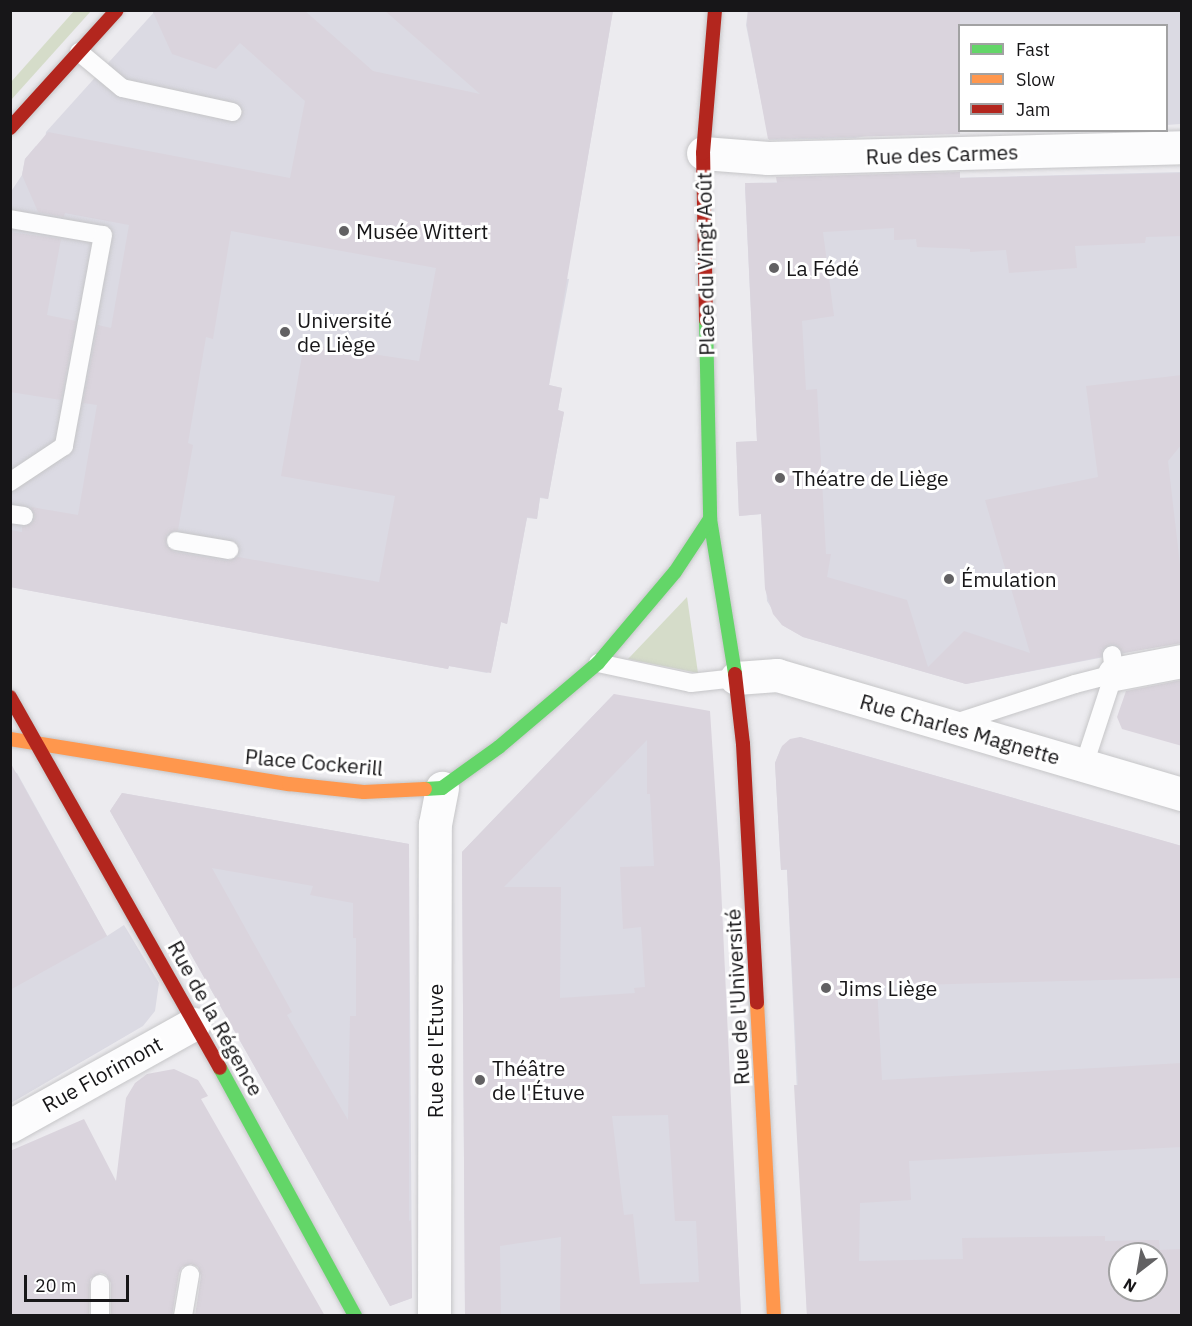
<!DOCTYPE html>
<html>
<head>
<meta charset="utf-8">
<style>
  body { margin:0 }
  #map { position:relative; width:1192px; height:1326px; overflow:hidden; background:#ecebef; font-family:"IBM Plex Sans",sans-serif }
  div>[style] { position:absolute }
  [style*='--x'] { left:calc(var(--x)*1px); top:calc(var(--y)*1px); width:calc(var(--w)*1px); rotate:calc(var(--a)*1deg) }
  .built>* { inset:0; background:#dbdae3 }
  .green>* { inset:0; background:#d5dcc9 }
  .building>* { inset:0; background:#dad4dd }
  .roads { filter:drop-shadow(0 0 2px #c6c6c8) drop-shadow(0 0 2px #c6c6c8) }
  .lane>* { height:18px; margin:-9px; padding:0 9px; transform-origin:9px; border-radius:9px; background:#fcfcfd }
  .street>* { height:33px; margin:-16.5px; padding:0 16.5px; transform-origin:16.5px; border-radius:16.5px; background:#fcfcfd }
  .fast>* { height:14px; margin:-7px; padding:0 7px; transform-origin:7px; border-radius:7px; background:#63d668 }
  .slow>* { height:14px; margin:-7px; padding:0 7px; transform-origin:7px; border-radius:7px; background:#ff974d }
  .jam>* { height:14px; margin:-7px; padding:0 7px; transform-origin:7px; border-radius:7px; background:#b3261e }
  .dots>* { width:16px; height:16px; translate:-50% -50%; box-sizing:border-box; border:3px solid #fff; border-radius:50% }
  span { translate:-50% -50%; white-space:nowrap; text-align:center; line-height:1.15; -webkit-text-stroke:6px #fff; paint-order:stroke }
  .street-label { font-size:21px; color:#171618 }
  .poi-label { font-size:21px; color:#171618 }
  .left { translate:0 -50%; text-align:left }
  .frame { position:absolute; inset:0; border:12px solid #171618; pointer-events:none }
  .legend { position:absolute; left:958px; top:24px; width:210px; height:108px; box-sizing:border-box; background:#fff; border:2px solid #a2a2a3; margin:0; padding:8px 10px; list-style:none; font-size:18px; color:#171618 }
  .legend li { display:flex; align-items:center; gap:12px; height:30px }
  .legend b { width:30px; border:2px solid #a2a2a3 }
  .north { position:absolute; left:1108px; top:1242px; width:60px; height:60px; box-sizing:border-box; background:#fff; border:2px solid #a2a2a3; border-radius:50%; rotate:211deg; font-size:16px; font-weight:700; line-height:24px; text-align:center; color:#171618 }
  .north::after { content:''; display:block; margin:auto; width:21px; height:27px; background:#626163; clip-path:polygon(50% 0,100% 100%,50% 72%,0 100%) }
  .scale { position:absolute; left:24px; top:1275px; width:105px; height:27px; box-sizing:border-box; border:3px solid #171618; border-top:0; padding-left:8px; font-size:18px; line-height:21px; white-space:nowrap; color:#171618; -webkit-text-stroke:4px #fff; paint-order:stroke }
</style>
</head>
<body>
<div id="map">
  <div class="built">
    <i style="clip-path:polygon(748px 10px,1181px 11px,1181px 124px,1167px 125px,1166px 26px,960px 26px,886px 132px,855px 138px,769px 140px,746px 25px)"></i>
    <i style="clip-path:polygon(155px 11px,613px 11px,574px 237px,561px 278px,569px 279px,549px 385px,562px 388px,558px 410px,564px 412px,548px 499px,540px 498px,537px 519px,527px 518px,507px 624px,501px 622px,492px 668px,487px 673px,449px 666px,448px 669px,11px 587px,10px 193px,22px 175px,25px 159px,36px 146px,44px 148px,46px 132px)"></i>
    <i style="clip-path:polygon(1181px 172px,1181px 642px,966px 684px,803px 637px,782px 625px,767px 601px,761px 514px,739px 516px,736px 442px,757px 441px,745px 187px,749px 183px)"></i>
    <i style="clip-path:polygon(614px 694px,712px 750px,741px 1315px,465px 1315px,462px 852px)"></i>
    <i style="clip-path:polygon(evenodd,800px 737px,1181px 846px,1181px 1315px,807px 1315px,787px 870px,781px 870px,775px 763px,781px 748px,800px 737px,1120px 1254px,1156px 1254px,1156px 1290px,1120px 1290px,1120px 1254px)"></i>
    <i style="clip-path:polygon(11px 772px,17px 773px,107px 936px,124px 925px,159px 983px,155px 1011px,143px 1026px,11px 1103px)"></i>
    <i style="clip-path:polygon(122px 793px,409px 844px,412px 1298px,390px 1306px,110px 811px)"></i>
  </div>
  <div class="green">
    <i style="clip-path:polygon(74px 11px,91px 11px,11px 100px,11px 82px)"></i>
    <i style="clip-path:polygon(687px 597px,698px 673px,628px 659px)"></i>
  </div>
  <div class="building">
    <i style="clip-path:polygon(evenodd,152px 10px,304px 10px,373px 71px,480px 94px,384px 10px,613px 10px,549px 385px,562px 388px,558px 410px,564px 412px,556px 455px,548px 499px,540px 497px,537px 519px,527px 517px,507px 624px,501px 622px,491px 673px,449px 666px,448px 669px,10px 587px,10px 530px,22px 532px,22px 527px,32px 523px,35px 517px,31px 507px,78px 515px,97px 405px,83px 403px,98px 325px,111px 328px,129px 225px,65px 213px,64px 217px,38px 212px,22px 175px,25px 159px,48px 132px,290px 178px,305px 101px,240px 43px,216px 69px,172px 54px,152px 10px,231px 231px,436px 268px,419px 361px,304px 344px,281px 476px,395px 496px,379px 582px,238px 557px,227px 561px,174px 552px,166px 545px,167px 534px,178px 530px,193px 445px,188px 443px,206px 337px,213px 339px,231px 231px)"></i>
    <i style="clip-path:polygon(748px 10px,960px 10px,960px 134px,768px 139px,747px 26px)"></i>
    <i style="clip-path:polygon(960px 172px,960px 178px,1182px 173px,1182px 236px,1146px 237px,1145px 243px,1075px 246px,1077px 268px,1009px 273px,1006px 250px,970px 252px,970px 249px,917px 247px,916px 239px,894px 240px,894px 228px,823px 232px,834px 316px,802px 321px,806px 390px,817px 389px,826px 554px,831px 554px,827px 577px,907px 600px,928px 667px,964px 631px,1030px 653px,985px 500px,1098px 477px,1086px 386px,1182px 375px,1182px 444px,1168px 461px,1182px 582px,1182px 643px,1123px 653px,1117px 645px,1110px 644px,1102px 650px,1101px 657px,966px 684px,803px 637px,782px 625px,773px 614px,765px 589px,761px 514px,739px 516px,736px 442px,757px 441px,745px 183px,777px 183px,776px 177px)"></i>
    <i style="clip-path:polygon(10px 232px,61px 239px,47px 315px,76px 321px,61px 400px,10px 392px)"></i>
    <i style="clip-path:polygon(1182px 680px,1182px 746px,1122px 729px,1117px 717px,1126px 691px)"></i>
    <i style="clip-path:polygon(evenodd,614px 694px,710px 711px,720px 864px,741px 1316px,560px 1316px,561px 1237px,500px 1246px,501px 1316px,465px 1316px,462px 852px,614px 694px,647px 740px,647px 794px,650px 794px,654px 866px,620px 867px,623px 929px,641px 927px,645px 987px,634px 988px,635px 993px,560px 998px,561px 887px,504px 887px,647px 740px,614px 694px,668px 1115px,675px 1221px,696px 1221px,699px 1282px,640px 1284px,633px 1214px,624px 1215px,612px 1116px,668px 1115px)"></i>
    <i style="clip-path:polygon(evenodd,800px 737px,1182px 846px,1182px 978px,877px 986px,882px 1080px,1182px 1063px,1182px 1147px,909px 1161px,911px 1200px,860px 1203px,859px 1261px,963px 1259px,962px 1238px,1105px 1236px,1105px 1241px,1159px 1240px,1160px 1250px,1182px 1249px,1182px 1316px,807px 1316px,794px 1085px,798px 1085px,787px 869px,781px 870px,775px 763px,782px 746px,790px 739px,800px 737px,1120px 1254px,1156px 1254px,1156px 1290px,1120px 1290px,1120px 1254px)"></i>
    <i style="clip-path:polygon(10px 762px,107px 936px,10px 990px)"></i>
    <i style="clip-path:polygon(evenodd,122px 793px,409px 844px,409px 1221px,411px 1220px,412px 1298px,390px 1306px,110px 811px,122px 793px,212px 868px,313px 886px,310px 895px,353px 903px,353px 938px,356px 938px,356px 1016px,350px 1016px,348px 1120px,287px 1015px,292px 1012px,212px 868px)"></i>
    <i style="clip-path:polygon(174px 1069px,198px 1080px,208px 1096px,201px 1099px,325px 1316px,195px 1316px,201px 1276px,198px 1267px,191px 1264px,182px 1267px,179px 1273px,172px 1316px,111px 1316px,111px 1283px,106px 1275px,101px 1273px,90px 1279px,89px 1316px,10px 1316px,10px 1151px,84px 1119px,116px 1181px,126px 1098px,135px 1083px,147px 1074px)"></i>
  </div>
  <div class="roads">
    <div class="lane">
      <i style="--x:79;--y:52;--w:56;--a:39.9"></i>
      <i style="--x:122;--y:88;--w:113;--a:12.3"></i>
      <i style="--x:10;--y:219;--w:94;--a:9.8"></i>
      <i style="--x:103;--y:235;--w:215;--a:100.5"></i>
      <i style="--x:64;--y:446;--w:65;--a:146.3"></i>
      <i style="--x:10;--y:514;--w:14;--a:8"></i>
      <i style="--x:176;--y:541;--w:54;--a:9.6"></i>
      <i style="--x:598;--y:663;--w:95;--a:12.1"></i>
      <i style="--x:691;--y:683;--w:45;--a:-6.3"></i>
      <i style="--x:952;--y:724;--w:129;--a:-18"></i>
      <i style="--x:1075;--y:684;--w:40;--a:-14.4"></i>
      <i style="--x:1084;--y:765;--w:96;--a:-71.8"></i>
      <i style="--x:1114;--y:674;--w:19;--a:-96"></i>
      <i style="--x:100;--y:1316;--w:32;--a:-90"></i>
      <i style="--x:183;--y:1316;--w:42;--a:-80.3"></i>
    </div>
    <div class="street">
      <i style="--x:703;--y:153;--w:65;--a:4.4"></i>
      <i style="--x:768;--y:158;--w:414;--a:-1.5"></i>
      <i style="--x:1114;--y:674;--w:69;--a:-10.8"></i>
      <i style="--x:736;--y:678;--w:41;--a:-4.2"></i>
      <i style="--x:777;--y:675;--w:422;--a:16.4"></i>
      <i style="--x:10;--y:1126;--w:210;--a:-29.1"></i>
      <i style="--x:434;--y:1316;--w:492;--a:-89.9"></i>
      <i style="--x:435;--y:824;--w:37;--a:-79"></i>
    </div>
    <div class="fast">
      <i style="--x:706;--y:320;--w:199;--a:88.8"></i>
      <i style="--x:710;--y:519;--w:157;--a:80.8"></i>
      <i style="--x:425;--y:789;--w:17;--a:-3"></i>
      <i style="--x:442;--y:788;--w:70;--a:-35.7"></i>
      <i style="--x:499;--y:747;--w:130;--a:-40.3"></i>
      <i style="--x:598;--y:663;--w:119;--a:-49.8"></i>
      <i style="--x:675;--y:572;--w:64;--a:-56.6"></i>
      <i style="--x:220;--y:1068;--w:282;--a:61.4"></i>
    </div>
    <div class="slow">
      <i style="--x:10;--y:739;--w:283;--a:9.2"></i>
      <i style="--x:289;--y:784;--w:75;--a:6.1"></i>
      <i style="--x:364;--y:792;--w:61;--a:-2.8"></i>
      <i style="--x:757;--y:1003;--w:313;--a:86.9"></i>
    </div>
    <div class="jam">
      <i style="--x:10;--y:128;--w:159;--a:-47.8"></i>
      <i style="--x:706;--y:320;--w:167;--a:-91"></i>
      <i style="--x:703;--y:153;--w:144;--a:-85.2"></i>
      <i style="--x:735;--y:674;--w:70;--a:83.5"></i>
      <i style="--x:743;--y:744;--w:259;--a:86.9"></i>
      <i style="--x:10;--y:697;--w:426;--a:60.5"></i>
    </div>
  </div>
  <div class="dots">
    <i style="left:344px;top:231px;background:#626163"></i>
    <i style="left:774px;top:268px;background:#626163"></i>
    <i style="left:285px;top:332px;background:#626163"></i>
    <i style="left:780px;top:478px;background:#626163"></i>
    <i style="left:949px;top:579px;background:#626163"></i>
    <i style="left:826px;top:988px;background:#626163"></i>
    <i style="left:480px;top:1080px;background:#626163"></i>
  </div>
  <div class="street-label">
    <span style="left:942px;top:154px;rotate:-2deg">Rue des Carmes</span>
    <span style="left:705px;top:264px;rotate:-91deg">Place du Vingt Août</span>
    <span style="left:960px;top:729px;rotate:16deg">Rue Charles Magnette</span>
    <span style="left:314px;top:762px;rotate:5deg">Place Cockerill</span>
    <span style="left:737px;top:997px;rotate:-93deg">Rue de l'Université</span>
    <span style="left:216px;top:1018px;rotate:61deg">Rue de la Régence</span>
    <span style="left:435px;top:1051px;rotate:-90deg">Rue de l'Etuve</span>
    <span style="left:102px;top:1074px;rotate:-29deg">Rue Florimont</span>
  </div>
  <div class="poi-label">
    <span class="left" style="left:356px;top:231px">Musée Wittert</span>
    <span class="left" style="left:786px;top:268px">La Fédé</span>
    <span class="left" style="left:297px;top:332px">Université<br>de Liège</span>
    <span class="left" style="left:792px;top:478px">Théatre de Liège</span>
    <span class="left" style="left:961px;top:579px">Émulation</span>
    <span class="left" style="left:838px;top:988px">Jims Liège</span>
    <span class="left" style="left:492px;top:1080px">Théâtre<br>de l'Étuve</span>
  </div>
  <div class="frame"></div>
  <ul class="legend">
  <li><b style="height:8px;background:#63d668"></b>Fast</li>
  <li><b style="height:8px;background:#ff974d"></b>Slow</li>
  <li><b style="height:8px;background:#b3261e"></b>Jam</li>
  </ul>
  <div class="north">N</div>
  <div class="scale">20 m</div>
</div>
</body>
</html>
